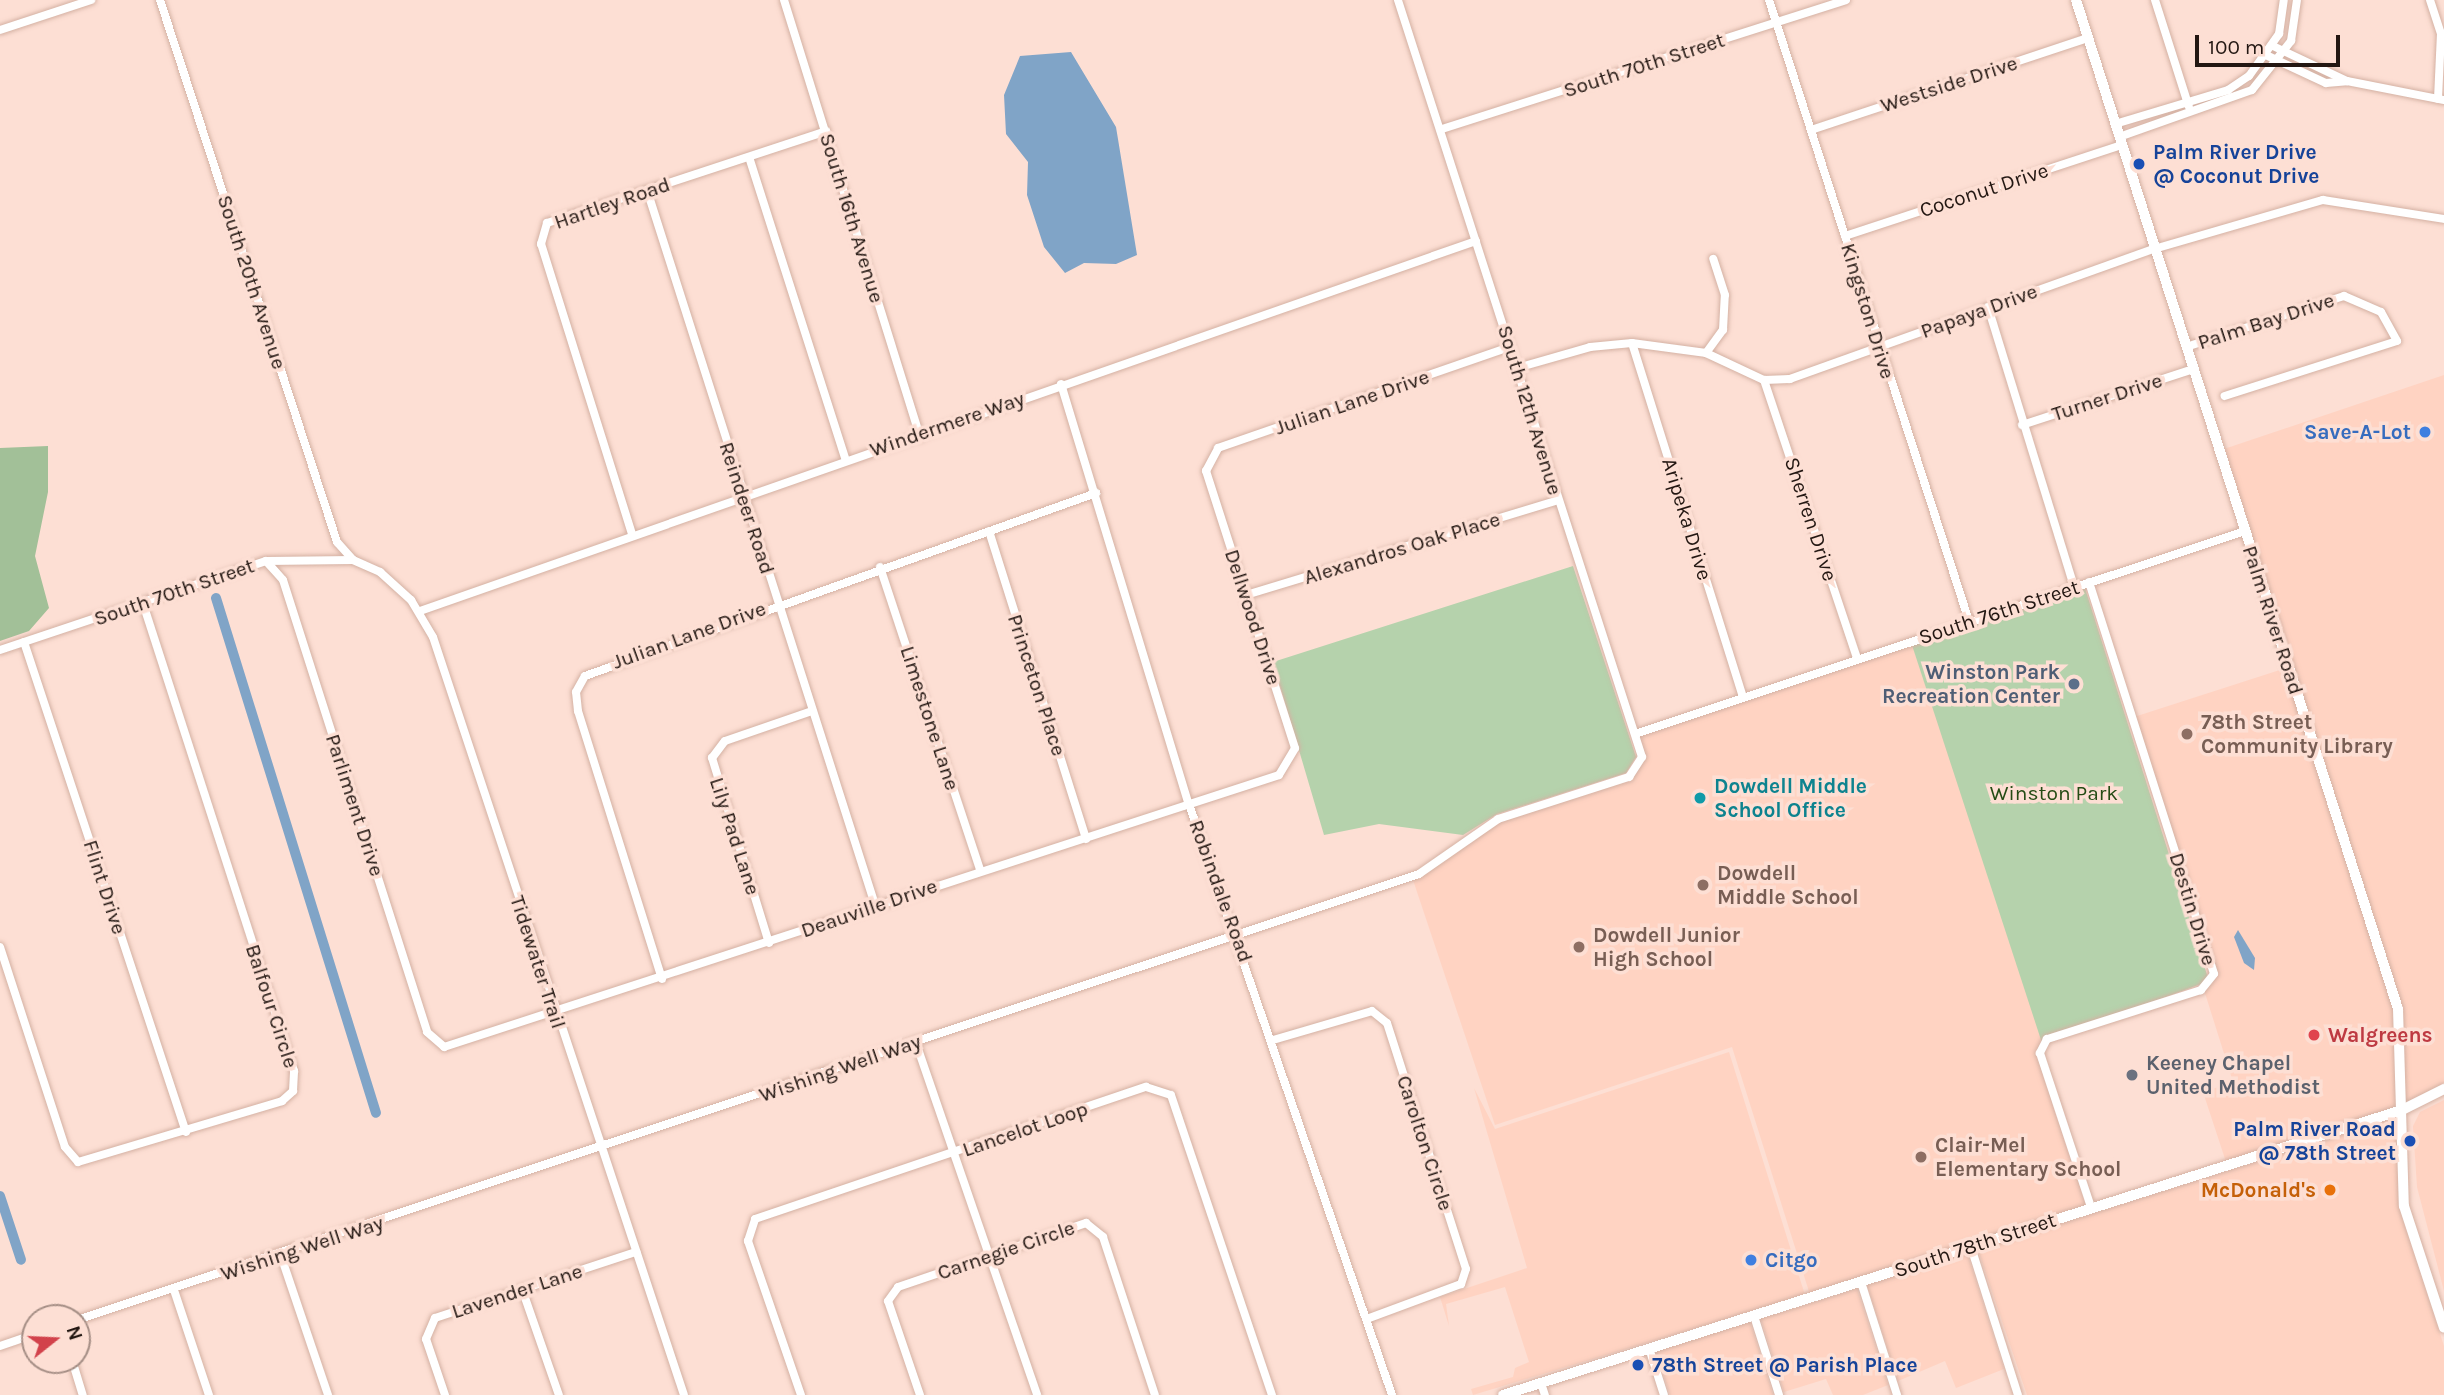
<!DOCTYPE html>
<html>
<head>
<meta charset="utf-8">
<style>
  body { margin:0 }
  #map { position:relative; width:2444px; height:1395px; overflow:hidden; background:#fddfd4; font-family:Karla,sans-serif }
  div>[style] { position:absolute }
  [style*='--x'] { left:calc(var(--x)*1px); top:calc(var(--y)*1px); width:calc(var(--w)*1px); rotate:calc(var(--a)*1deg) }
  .built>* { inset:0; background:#ffd3c2 }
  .green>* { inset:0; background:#b5d2ac }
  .forest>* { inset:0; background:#a2c098 }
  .water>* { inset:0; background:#80a4c7 }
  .canal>* { height:10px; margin:-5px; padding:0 5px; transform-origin:5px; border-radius:5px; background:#80a4c7 }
  .roads { filter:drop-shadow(0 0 2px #d4b1a3) drop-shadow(0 0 2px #d4b1a3) }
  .street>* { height:8px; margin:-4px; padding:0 4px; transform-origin:4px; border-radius:4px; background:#fff }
  .secondary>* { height:10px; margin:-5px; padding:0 5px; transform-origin:5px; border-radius:5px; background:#fff }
  .dots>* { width:19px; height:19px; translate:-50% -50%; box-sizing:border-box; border:4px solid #fddfd4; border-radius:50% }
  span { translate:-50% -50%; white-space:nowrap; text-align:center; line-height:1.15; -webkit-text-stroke:7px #fddfd4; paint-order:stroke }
  .street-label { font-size:21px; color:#231712 }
  .transit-label { font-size:21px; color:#164399; font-weight:700 }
  .left { translate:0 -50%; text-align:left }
  .right { translate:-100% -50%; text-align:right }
  .shop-label { font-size:21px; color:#366cbe; font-weight:700 }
  .service-label { font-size:21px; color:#4e5e75; font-weight:700 }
  .education-label { font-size:21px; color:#785e54; font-weight:700 }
  .culture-label { font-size:21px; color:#0d838f; font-weight:700 }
  .park-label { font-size:21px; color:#244b14 }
  .health-label { font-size:21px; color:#be3a42; font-weight:700 }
  .worship-label { font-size:21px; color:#5b616d; font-weight:700 }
  .food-label { font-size:21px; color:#c56008; font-weight:700 }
  .north { position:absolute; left:21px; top:1304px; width:70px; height:70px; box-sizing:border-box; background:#fddfd4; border:2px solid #a68f86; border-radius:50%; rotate:72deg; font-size:19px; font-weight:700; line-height:28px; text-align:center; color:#231712 }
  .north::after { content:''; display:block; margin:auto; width:24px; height:32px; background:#d2424b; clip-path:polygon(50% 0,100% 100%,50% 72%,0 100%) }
  .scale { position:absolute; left:2195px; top:35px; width:145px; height:32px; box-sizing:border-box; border:4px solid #231712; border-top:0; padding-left:9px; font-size:21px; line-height:24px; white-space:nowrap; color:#231712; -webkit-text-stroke:5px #fddfd4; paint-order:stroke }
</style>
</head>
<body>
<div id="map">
  <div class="built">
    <i style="clip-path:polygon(2444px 375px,2444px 1086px,2405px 1104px,2402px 1005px,2221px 450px)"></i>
    <i style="clip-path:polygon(1911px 641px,2047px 1039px,2040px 1053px,2091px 1207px,1811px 1298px,1732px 1047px,1495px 1125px,1412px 877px,1498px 819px,1629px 777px,1642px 757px,1635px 734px)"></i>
    <i style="clip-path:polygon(2286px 668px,2397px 1009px,2399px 1108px,2226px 1162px,2203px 1092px,2233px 1082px,2204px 990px,2216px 973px,2134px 717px)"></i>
    <i style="clip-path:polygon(1729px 1052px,1805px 1295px,1473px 1395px,1471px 1389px,1513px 1377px,1515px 1368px,1529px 1362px,1505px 1287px,1446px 1304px,1449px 1326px,1440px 1297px,1527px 1268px,1474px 1088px,1495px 1129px)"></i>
    <i style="clip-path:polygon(2444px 1100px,2444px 1291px,2417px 1187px,2413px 1126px,2420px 1112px)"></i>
    <i style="clip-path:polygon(2396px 1118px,2399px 1208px,2444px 1346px,2444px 1395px,2027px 1395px,1978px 1250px)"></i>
    <i style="clip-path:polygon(1967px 1253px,2004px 1369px,1956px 1388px,1945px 1361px,1898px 1381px,1867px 1285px)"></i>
    <i style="clip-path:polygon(1857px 1289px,1888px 1385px,1863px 1395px,1833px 1395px,1826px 1379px,1784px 1392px,1761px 1319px)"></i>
    <i style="clip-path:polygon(1750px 1322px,1773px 1395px,1670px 1395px,1656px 1351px)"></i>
  </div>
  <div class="green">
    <i style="clip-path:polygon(1573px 566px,1636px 757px,1626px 773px,1497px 814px,1463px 835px,1379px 824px,1324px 835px,1273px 662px)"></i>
    <i style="clip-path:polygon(2084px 585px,2209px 981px,2042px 1043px,1910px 639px)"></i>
  </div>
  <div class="forest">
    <i style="clip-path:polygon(48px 446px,48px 492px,35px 556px,49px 608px,29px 631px,0 641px,0 448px)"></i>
  </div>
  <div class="water">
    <i style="clip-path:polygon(1071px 52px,1116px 127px,1137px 255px,1116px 264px,1084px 263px,1065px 273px,1044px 247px,1027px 195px,1028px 162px,1006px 134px,1004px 95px,1020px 56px)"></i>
    <i style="clip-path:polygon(2238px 930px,2255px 958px,2254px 970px,2244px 963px,2234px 937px)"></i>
  </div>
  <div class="canal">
    <i style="--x:216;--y:598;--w:539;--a:72.74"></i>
    <i style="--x:0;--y:1196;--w:67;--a:71.8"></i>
  </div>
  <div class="roads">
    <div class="street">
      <i style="--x:160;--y:0;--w:570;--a:71.91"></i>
      <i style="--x:337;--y:542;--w:24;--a:48"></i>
      <i style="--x:784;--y:0;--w:458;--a:72.7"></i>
      <i style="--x:1769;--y:0;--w:652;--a:72.15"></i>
      <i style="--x:2155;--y:0;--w:112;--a:72.4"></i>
      <i style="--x:2430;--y:0;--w:35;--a:72"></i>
      <i style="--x:2441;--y:33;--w:66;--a:92.6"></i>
      <i style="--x:0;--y:30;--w:96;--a:-18.2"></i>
      <i style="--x:2273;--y:46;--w:82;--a:25.3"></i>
      <i style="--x:2268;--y:56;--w:64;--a:25"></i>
      <i style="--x:2326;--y:83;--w:21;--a:-5"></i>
      <i style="--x:2347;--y:81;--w:99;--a:11.1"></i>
      <i style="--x:2115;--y:124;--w:118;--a:-16.7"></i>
      <i style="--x:2228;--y:90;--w:25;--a:-34"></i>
      <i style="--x:2249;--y:76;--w:52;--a:-54.5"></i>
      <i style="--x:2279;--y:34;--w:34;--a:-82"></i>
      <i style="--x:1442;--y:129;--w:424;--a:-17.7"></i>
      <i style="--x:1811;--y:130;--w:292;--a:-18.4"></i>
      <i style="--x:2119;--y:137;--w:141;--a:-19.5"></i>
      <i style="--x:2252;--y:90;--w:63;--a:-51.5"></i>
      <i style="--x:2291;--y:41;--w:41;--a:-81.7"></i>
      <i style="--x:749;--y:157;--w:316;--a:72.3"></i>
      <i style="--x:647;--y:190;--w:750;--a:72.31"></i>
      <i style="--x:1845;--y:236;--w:292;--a:-18.2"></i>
      <i style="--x:1988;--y:307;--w:293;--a:72.9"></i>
      <i style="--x:1632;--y:343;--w:369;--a:72.6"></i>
      <i style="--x:2186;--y:347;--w:166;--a:-17.9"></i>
      <i style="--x:2344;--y:296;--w:40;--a:23.4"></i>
      <i style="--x:2381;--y:312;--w:33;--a:61"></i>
      <i style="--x:2397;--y:341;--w:181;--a:162.3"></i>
      <i style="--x:1706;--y:353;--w:29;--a:-54"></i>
      <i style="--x:1723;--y:330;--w:35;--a:-87"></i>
      <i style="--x:1725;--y:295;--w:38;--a:-108"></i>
      <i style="--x:1517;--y:368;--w:76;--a:-16"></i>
      <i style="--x:1590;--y:347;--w:42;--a:-5.4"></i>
      <i style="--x:1632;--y:343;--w:75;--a:7.7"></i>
      <i style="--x:1706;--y:353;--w:64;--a:25"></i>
      <i style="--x:1764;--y:380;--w:26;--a:-2"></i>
      <i style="--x:1790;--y:379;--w:387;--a:-19.7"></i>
      <i style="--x:2154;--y:249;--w:176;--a:-16.2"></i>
      <i style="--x:2323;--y:200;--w:122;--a:8.9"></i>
      <i style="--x:1764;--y:380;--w:293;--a:71.5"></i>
      <i style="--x:1061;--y:384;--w:439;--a:73.1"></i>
      <i style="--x:1189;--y:804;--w:625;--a:71.04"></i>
      <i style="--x:2022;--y:425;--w:180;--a:-18.1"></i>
      <i style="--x:989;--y:531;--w:323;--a:72.5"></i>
      <i style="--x:632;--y:534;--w:304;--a:-107.4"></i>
      <i style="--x:541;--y:244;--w:22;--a:-74"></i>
      <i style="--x:547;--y:223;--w:294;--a:-18.2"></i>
      <i style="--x:266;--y:561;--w:25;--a:48"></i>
      <i style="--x:283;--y:580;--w:474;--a:72.3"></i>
      <i style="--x:427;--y:1032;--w:23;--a:41"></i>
      <i style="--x:444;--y:1047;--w:878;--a:-18.04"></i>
      <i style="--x:1279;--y:775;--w:31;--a:-59"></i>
      <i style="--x:1295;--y:748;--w:291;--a:-107.8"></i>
      <i style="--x:1206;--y:471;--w:26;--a:-62"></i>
      <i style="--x:1218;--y:448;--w:309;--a:-19.1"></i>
      <i style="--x:880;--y:567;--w:319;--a:71.7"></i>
      <i style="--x:2089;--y:582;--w:411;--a:72.3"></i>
      <i style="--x:2214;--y:974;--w:21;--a:129"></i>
      <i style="--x:2201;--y:990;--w:162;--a:162.3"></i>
      <i style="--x:2047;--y:1039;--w:16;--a:117"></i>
      <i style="--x:2040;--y:1053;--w:162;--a:71.7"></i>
      <i style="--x:1246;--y:595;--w:326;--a:-16.9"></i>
      <i style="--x:420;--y:611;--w:1119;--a:-19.31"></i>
      <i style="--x:24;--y:642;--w:516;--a:71.71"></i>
      <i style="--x:0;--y:650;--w:280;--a:-18.5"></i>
      <i style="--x:266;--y:561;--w:87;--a:-0.7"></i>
      <i style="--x:353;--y:560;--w:30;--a:24"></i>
      <i style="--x:380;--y:572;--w:42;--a:42.1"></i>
      <i style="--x:411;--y:600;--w:43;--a:59.3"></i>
      <i style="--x:433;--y:637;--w:798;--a:71.68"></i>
      <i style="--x:1635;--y:734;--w:643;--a:-18.41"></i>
      <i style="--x:769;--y:943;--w:194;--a:-107.1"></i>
      <i style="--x:712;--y:758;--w:21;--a:-53"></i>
      <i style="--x:725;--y:741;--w:92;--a:-19"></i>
      <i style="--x:0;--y:947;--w:210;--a:72"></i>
      <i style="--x:65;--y:1147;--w:20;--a:49"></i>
      <i style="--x:78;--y:1162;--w:213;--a:-16.6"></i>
      <i style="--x:282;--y:1101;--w:15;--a:-42"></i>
      <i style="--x:293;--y:1091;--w:20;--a:-87"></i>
      <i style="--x:294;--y:1071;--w:492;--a:-107.9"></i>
      <i style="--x:662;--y:979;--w:281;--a:-107.4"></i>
      <i style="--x:578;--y:711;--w:19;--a:-96"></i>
      <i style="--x:576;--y:692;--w:18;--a:-61"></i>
      <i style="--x:585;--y:676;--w:543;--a:-19.7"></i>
      <i style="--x:1273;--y:1040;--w:103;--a:-16.3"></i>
      <i style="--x:1372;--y:1011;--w:19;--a:39"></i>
      <i style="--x:1387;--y:1023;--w:258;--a:72.2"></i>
      <i style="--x:1466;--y:1269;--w:16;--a:108"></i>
      <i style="--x:1461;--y:1284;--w:100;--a:159.6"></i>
      <i style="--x:916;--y:1043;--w:372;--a:71"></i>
      <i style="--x:1971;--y:1247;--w:155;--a:72.4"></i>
      <i style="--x:281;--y:1256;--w:147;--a:71.3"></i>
      <i style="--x:1861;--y:1282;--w:119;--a:72.3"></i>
      <i style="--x:522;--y:1289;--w:112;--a:70.8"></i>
      <i style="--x:174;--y:1290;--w:111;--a:71.6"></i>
      <i style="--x:1754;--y:1316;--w:83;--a:72.4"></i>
      <i style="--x:77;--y:1320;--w:1414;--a:-18.38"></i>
      <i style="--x:1419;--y:874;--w:96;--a:-34.8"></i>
      <i style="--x:1498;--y:819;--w:138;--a:-17.8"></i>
      <i style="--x:1629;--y:777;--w:24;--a:-57"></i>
      <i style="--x:1642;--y:757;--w:795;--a:-107.87"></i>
      <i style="--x:0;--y:1346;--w:37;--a:-19"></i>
      <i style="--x:1649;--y:1348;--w:49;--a:72.3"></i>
      <i style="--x:72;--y:1360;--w:37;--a:73"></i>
      <i style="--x:1541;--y:1383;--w:13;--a:72"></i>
      <i style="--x:445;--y:1395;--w:59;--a:-108.7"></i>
      <i style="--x:426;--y:1339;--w:23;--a:-67"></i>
      <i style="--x:435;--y:1318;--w:212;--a:-18.2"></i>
      <i style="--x:801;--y:1395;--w:163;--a:-109"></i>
      <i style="--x:748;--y:1241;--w:23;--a:-72"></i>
      <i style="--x:755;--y:1219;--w:413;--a:-18.7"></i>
      <i style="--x:1146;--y:1087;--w:26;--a:18"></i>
      <i style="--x:1171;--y:1095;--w:317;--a:71.4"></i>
      <i style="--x:920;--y:1395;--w:99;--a:-108.8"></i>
      <i style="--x:888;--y:1301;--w:17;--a:-54"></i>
      <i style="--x:898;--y:1287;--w:199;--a:-18.8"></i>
      <i style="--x:1086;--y:1223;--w:22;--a:39"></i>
      <i style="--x:1103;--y:1237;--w:166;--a:71.8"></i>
    </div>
    <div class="secondary">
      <i style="--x:2076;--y:0;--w:1059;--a:72.3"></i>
      <i style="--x:2398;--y:1009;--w:197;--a:88.3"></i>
      <i style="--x:2404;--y:1206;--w:128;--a:71.8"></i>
      <i style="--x:1503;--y:1395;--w:943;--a:-17.59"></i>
      <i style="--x:2402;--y:1110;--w:47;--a:-26.6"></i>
    </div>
  </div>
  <div class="dots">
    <i style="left:2139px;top:164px;background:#1a4fb4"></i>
    <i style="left:2425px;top:432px;background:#3f7fe0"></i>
    <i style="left:2074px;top:684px;background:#5c6f8a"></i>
    <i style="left:2187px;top:734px;background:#8d6e63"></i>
    <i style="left:1700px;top:798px;background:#0f9aa8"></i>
    <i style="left:1703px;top:885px;background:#8d6e63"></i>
    <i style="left:1579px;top:947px;background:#8d6e63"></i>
    <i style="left:2314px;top:1035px;background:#e0444e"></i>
    <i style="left:2132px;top:1075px;background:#6b7280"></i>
    <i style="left:2410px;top:1141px;background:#1a4fb4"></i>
    <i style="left:1921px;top:1157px;background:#8d6e63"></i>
    <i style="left:2330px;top:1190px;background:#e8710a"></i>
    <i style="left:1751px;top:1260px;background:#3f7fe0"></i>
    <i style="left:1638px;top:1365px;background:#1a4fb4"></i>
  </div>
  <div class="street-label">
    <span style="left:1644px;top:65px;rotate:-18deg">South 70th Street</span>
    <span style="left:1949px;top:84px;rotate:-18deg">Westside Drive</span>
    <span style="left:1984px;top:190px;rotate:-18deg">Coconut Drive</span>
    <span style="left:612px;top:203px;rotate:-19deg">Hartley Road</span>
    <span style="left:852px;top:218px;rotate:73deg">South 16th Avenue</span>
    <span style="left:252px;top:282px;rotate:72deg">South 20th Avenue</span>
    <span style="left:1868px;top:311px;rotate:73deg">Kingston Drive</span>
    <span style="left:1979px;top:311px;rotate:-20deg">Papaya Drive</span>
    <span style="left:2266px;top:321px;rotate:-18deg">Palm Bay Drive</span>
    <span style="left:2107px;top:397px;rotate:-18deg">Turner Drive</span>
    <span style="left:1352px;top:402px;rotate:-19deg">Julian Lane Drive</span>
    <span style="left:1530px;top:410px;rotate:73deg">South 12th Avenue</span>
    <span style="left:947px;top:424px;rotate:-19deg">Windermere Way</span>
    <span style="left:747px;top:508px;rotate:72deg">Reindeer Road</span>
    <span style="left:1687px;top:519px;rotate:73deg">Aripeka Drive</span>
    <span style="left:1811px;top:519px;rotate:72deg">Sherren Drive</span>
    <span style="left:1402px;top:548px;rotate:-17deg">Alexandros Oak Place</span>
    <span style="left:174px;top:592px;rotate:-19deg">South 70th Street</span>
    <span style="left:1999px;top:612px;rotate:-18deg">South 76th Street</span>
    <span style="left:1253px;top:617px;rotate:72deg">Dellwood Drive</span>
    <span style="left:2273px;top:620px;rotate:72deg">Palm River Road</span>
    <span style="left:689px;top:635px;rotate:-20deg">Julian Lane Drive</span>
    <span style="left:1037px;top:685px;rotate:72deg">Princeton Place</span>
    <span style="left:930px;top:718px;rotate:72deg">Limestone Lane</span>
    <span style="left:355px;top:805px;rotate:72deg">Parliment Drive</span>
    <span style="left:735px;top:836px;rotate:72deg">Lily Pad Lane</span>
    <span style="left:105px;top:887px;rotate:72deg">Flint Drive</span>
    <span style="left:1221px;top:891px;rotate:70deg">Robindale Road</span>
    <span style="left:869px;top:908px;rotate:-19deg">Deauville Drive</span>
    <span style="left:2193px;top:909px;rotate:73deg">Destin Drive</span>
    <span style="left:538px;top:962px;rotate:72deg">Tidewater Trail</span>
    <span style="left:272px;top:1006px;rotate:72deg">Balfour Circle</span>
    <span style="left:840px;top:1068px;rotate:-19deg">Wishing Well Way</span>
    <span style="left:1025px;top:1129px;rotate:-19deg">Lancelot Loop</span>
    <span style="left:1425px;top:1143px;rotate:72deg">Carolton Circle</span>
    <span style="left:1975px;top:1245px;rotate:-18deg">South 78th Street</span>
    <span style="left:302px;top:1248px;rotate:-18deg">Wishing Well Way</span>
    <span style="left:1006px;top:1250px;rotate:-19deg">Carnegie Circle</span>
    <span style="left:517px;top:1291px;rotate:-18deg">Lavender Lane</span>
  </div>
  <div class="transit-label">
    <span class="left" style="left:2153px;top:164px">Palm River Drive<br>@ Coconut Drive</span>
    <span class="right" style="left:2396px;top:1141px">Palm River Road<br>@ 78th Street</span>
    <span class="left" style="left:1652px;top:1365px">78th Street @ Parish Place</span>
  </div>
  <div class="shop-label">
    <span class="right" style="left:2411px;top:432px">Save-A-Lot</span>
    <span class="left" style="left:1765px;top:1260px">Citgo</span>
  </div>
  <div class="service-label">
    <span class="right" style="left:2060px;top:684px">Winston Park<br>Recreation Center</span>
  </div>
  <div class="education-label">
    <span class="left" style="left:2201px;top:734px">78th Street<br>Community Library</span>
    <span class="left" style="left:1717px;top:885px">Dowdell<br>Middle School</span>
    <span class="left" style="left:1593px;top:947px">Dowdell Junior<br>High School</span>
    <span class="left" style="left:1935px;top:1157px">Clair-Mel<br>Elementary School</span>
  </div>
  <div class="culture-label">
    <span class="left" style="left:1714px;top:798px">Dowdell Middle<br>School Office</span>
  </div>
  <div class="park-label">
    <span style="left:2054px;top:793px">Winston Park</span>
  </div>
  <div class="health-label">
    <span class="left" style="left:2328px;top:1035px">Walgreens</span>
  </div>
  <div class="worship-label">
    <span class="left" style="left:2146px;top:1075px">Keeney Chapel<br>United Methodist</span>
  </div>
  <div class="food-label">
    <span class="right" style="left:2316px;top:1190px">McDonald's</span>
  </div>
  <div class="north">N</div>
  <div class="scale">100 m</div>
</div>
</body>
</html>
